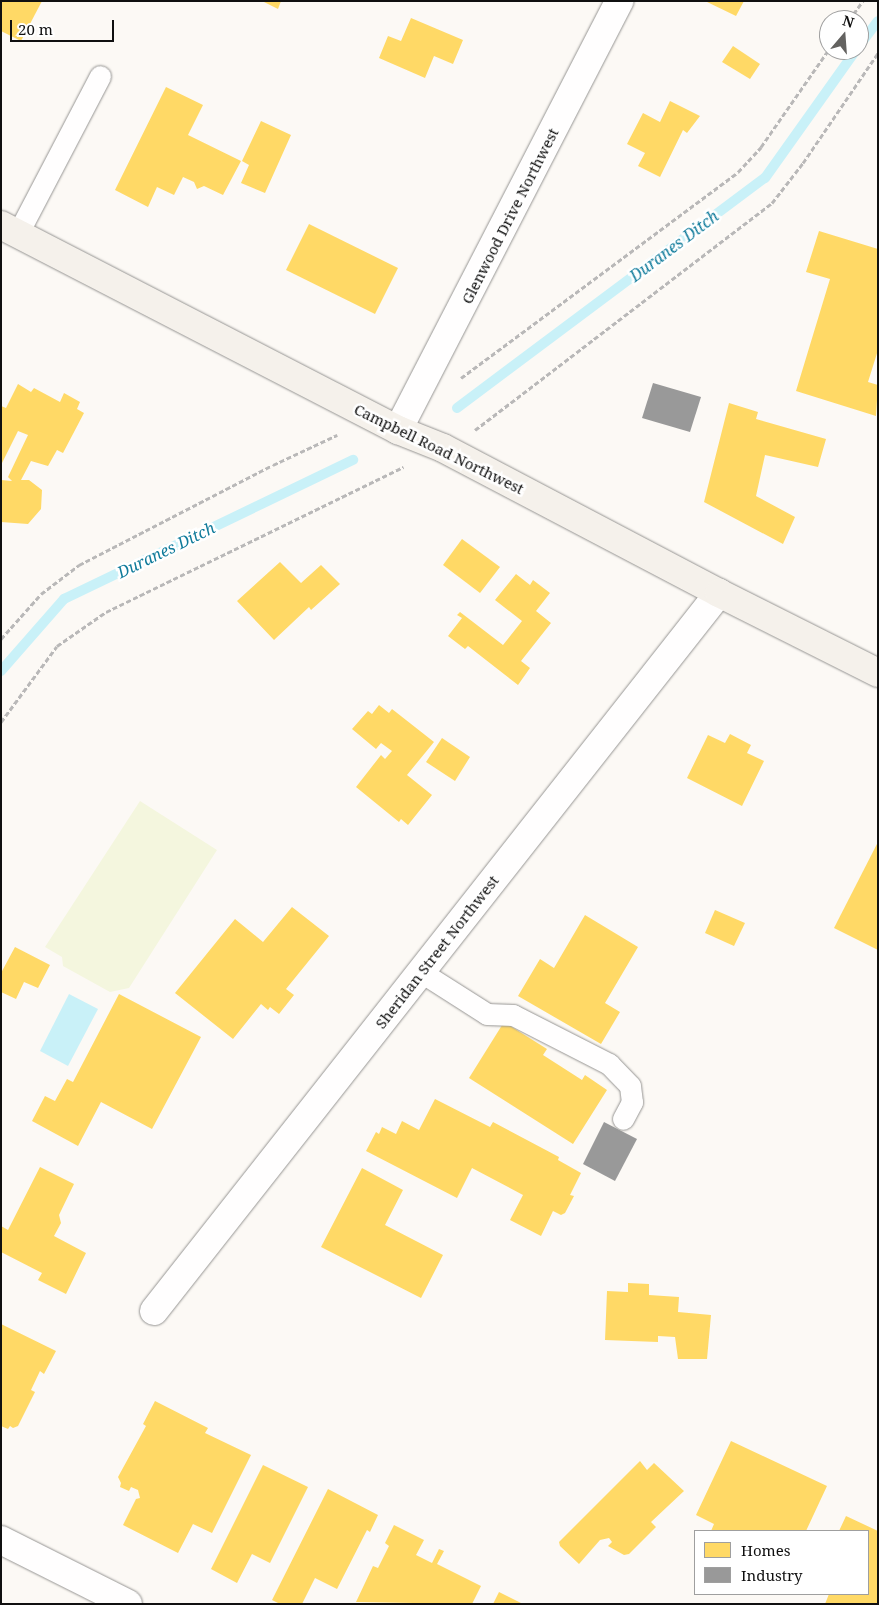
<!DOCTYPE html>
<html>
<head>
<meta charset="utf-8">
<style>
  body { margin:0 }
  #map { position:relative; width:879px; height:1605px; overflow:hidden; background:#fcf9f5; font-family:"Noto Serif",serif }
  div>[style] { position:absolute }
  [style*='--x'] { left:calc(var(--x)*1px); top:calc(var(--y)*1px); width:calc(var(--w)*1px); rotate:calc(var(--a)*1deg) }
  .pitch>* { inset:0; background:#f4f6de }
  .water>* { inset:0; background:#c9f1f8 }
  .homes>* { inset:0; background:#ffd966 }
  .industry>* { inset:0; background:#999 }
  .stream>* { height:10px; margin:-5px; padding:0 5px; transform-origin:5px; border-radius:5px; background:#c9f1f8 }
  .path>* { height:3px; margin-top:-1.5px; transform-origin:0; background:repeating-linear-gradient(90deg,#b9b8b8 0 5px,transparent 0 7.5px) }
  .roads { filter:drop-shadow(0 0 1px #969593) drop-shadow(0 0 1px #969593) }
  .lane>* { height:21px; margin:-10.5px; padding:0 10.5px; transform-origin:10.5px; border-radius:10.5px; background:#fffefe }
  .street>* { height:28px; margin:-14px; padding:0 14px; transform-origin:14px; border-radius:14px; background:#fffefe }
  .secondary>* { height:28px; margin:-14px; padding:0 14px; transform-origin:14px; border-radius:14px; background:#f5f1eb }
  span { translate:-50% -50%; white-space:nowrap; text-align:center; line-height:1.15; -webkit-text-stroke:5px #fff; paint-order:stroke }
  .street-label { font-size:15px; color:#101010 }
  .water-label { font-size:16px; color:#107b9b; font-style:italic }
  .frame { position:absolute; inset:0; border:2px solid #101010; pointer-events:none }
  .legend { position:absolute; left:694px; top:1530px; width:175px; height:65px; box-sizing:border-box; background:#fff; border:1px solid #9f9f9f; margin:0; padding:6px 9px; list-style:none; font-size:15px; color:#101010 }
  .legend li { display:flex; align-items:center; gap:10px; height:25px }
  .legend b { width:25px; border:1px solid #9f9f9f }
  .north { position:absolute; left:819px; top:10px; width:50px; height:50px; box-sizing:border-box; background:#fff; border:1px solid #9f9f9f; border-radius:50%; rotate:18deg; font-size:14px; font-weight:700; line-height:20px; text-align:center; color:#101010 }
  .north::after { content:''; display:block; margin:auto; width:18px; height:22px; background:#636260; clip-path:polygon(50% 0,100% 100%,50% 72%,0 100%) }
  .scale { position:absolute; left:10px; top:20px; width:104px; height:22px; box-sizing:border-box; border:2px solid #101010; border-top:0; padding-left:6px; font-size:15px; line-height:18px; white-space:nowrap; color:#101010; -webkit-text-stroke:4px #fff; paint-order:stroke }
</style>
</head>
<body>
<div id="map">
  <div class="pitch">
    <i style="clip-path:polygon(140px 801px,217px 850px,129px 988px,110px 992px,63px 966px,62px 957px,45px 947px)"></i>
  </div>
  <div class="water">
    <i style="clip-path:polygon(69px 994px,98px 1009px,68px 1066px,40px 1051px)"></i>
  </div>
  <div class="homes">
    <i style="clip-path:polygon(1px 1px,42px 1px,21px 41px,1px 31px)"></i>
    <i style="clip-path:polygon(262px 1px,281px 1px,278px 9px)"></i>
    <i style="clip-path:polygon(705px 1px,744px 1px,736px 16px)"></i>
    <i style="clip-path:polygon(411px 18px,463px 40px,453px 64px,434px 56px,425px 78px,379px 58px,388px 36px,401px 41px)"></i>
    <i style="clip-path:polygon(733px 46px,760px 64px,750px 79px,722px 62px)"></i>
    <i style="clip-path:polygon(166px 87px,203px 105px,188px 135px,241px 161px,223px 195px,204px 186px,197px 189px,194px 182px,183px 177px,174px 195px,157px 187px,148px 207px,115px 190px)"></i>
    <i style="clip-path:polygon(670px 101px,700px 116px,687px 133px,683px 130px,660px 177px,638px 166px,645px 153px,627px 144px,643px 113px,660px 122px)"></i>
    <i style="clip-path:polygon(261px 121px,291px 135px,265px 193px,241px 183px,249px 165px,242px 161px)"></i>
    <i style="clip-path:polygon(309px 224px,398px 268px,375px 314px,286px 270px)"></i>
    <i style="clip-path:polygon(819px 231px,878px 249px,878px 350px,868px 382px,878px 385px,876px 416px,796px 391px,830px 279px,806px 272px)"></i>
    <i style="clip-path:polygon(18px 384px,31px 392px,34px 388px,60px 402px,64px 393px,80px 402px,77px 409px,84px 413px,63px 453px,57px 450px,48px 466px,31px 461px,21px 480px,29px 480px,42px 490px,41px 509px,28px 524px,1px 522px,1px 480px,12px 481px,8px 477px,28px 435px,18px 431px,1px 465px,1px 406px,6px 408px)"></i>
    <i style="clip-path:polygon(729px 403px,758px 412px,756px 419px,826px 439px,818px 467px,765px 455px,756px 496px,795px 517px,783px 544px,704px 502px)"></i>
    <i style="clip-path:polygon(462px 539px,500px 567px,480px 593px,443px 565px)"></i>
    <i style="clip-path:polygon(280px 562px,301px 583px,321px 565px,340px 584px,311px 610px,309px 607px,274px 640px,237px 601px)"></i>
    <i style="clip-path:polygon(516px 574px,530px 585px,533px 580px,550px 593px,536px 611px,551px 623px,521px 661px,530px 668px,518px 685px,468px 646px,465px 649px,448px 636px,462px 618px,457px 615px,460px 612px,503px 645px,522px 621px,495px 600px)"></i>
    <i style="clip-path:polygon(379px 705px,389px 713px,392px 709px,434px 742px,407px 775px,432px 795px,408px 825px,401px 819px,399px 822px,356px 787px,381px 755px,385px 759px,392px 751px,381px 743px,376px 749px,352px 729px,368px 711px,372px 714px)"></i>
    <i style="clip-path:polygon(730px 734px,751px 745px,747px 753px,764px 761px,742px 806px,687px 778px,708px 735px,725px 743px)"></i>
    <i style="clip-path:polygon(442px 738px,470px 757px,455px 781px,426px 762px)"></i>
    <i style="clip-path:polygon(878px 842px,878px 950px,834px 928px)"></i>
    <i style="clip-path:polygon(292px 907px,329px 936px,286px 989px,294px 995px,279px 1014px,270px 1007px,268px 1010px,261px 1004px,233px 1039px,175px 993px,235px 919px,263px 942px)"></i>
    <i style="clip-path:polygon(715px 910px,745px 923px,734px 946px,705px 933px)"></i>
    <i style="clip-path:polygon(585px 915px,638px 947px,605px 1003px,620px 1012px,601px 1044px,518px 996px,540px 959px,554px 968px)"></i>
    <i style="clip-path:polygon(15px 947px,50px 965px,38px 988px,24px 982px,16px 999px,1px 992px,1px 973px)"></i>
    <i style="clip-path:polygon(119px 994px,201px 1037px,152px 1129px,101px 1102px,78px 1146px,32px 1121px,45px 1096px,55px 1101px,67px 1079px,73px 1082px)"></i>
    <i style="clip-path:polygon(504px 1022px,547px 1049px,543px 1055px,582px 1080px,585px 1075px,607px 1090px,573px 1144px,469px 1078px)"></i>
    <i style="clip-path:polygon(435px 1099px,490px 1127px,493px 1122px,559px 1157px,558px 1160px,581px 1173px,570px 1195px,574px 1196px,565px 1213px,561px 1215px,553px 1211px,541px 1236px,510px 1220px,523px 1195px,472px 1168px,457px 1198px,366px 1151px,376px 1132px,379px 1134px,382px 1127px,396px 1134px,402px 1121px,419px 1130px)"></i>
    <i style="clip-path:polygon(40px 1167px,74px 1184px,59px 1215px,61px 1223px,54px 1236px,86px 1253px,66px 1294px,38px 1280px,42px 1273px,1px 1252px,1px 1226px,8px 1230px)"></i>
    <i style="clip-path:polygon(362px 1168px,403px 1190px,385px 1225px,443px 1255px,421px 1298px,321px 1247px)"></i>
    <i style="clip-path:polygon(628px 1283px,649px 1284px,649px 1295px,679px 1297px,678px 1312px,711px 1315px,707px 1359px,678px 1359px,675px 1337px,658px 1336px,658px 1342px,605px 1340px,607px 1291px,628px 1292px)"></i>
    <i style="clip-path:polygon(1px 1324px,56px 1351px,44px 1374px,40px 1371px,31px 1390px,35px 1392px,18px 1426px,13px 1428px,10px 1426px,8px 1429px,1px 1426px)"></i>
    <i style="clip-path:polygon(155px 1401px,208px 1428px,205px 1433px,251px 1455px,212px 1533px,193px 1524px,178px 1553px,123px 1525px,136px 1499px,140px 1498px,138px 1490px,131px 1487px,129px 1491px,120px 1487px,121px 1483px,118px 1477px,146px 1426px,143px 1424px)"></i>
    <i style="clip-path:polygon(731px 1441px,827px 1486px,806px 1531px,711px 1531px,714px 1524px,696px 1515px)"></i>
    <i style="clip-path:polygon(640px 1461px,647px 1470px,654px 1463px,684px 1491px,651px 1522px,656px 1527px,629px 1554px,624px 1555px,608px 1546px,612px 1542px,609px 1538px,600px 1540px,579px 1564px,560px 1546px,559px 1542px)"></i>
    <i style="clip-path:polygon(263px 1465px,308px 1487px,270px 1563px,252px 1554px,237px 1583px,211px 1569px)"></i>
    <i style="clip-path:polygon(328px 1489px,378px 1515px,370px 1532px,367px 1530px,337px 1589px,315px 1578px,302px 1604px,280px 1604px,272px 1600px)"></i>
    <i style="clip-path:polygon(846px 1516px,878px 1531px,878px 1604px,825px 1604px,829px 1594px,868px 1594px,868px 1531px,839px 1531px)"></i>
    <i style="clip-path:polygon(394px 1525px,424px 1540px,416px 1555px,432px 1563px,439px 1549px,444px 1551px,437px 1564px,481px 1586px,472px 1604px,356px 1602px,373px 1566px,378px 1568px,389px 1546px,385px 1543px)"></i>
    <i style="clip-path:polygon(499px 1592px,523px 1604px,493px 1604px)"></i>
  </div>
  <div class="industry">
    <i style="clip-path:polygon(653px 383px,701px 397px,690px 432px,642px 418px)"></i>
    <i style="clip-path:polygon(604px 1122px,637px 1139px,615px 1181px,583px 1164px)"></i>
  </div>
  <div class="stream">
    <i style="--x:859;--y:46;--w:31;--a:-53"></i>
    <i style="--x:457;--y:408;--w:384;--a:-36.8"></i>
    <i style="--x:765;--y:178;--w:157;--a:-54.6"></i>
    <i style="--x:1;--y:671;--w:96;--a:-48.8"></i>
    <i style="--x:64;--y:599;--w:321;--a:-25.7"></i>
  </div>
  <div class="path">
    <i style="--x:849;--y:20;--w:24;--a:-54"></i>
    <i style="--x:461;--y:378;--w:345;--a:-36.6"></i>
    <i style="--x:738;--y:172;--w:34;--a:-47"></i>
    <i style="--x:761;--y:147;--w:119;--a:-55.2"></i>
    <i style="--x:475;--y:430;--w:374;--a:-37.4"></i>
    <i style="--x:772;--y:203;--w:51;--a:-52.2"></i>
    <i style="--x:803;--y:163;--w:133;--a:-55.7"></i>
    <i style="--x:1;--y:639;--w:60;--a:-48.4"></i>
    <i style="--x:41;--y:594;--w:48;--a:-37.3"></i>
    <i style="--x:79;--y:565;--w:218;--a:-27.3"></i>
    <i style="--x:273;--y:465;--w:71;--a:-25.1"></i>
    <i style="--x:1;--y:722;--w:94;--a:-53.6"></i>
    <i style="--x:57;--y:646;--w:60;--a:-34.8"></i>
    <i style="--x:106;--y:612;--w:331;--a:-26"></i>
  </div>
  <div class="roads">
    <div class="lane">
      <i style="--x:18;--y:233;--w:177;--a:-62.4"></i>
      <i style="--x:421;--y:972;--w:78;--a:32.5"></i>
      <i style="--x:487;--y:1014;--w:26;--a:2"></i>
      <i style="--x:513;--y:1015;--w:108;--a:27"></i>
      <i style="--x:609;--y:1064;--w:30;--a:46"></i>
      <i style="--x:630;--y:1086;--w:16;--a:83"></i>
      <i style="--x:632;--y:1102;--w:19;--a:118"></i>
    </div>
    <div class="street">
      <i style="--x:398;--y:430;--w:483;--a:-62.7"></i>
      <i style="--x:154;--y:1311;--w:914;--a:-51.8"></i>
      <i style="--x:1;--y:1540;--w:142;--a:26.7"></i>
    </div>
    <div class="secondary">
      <i style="--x:1;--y:225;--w:447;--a:27.3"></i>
      <i style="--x:398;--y:430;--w:48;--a:21.8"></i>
      <i style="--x:443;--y:448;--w:312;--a:27.7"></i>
      <i style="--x:719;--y:593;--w:178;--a:26.7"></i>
    </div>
  </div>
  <div class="street-label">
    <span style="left:510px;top:216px;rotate:-63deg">Glenwood Drive Northwest</span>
    <span style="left:439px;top:449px;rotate:26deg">Campbell Road Northwest</span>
    <span style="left:437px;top:952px;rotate:-52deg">Sheridan Street Northwest</span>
  </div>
  <div class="water-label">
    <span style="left:674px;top:246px;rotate:-37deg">Duranes Ditch</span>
    <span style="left:166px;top:550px;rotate:-26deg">Duranes Ditch</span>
  </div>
  <div class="frame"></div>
  <ul class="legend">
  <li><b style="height:14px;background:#ffd966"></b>Homes</li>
  <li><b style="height:14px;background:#999"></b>Industry</li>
  </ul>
  <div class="north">N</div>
  <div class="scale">20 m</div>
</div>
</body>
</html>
